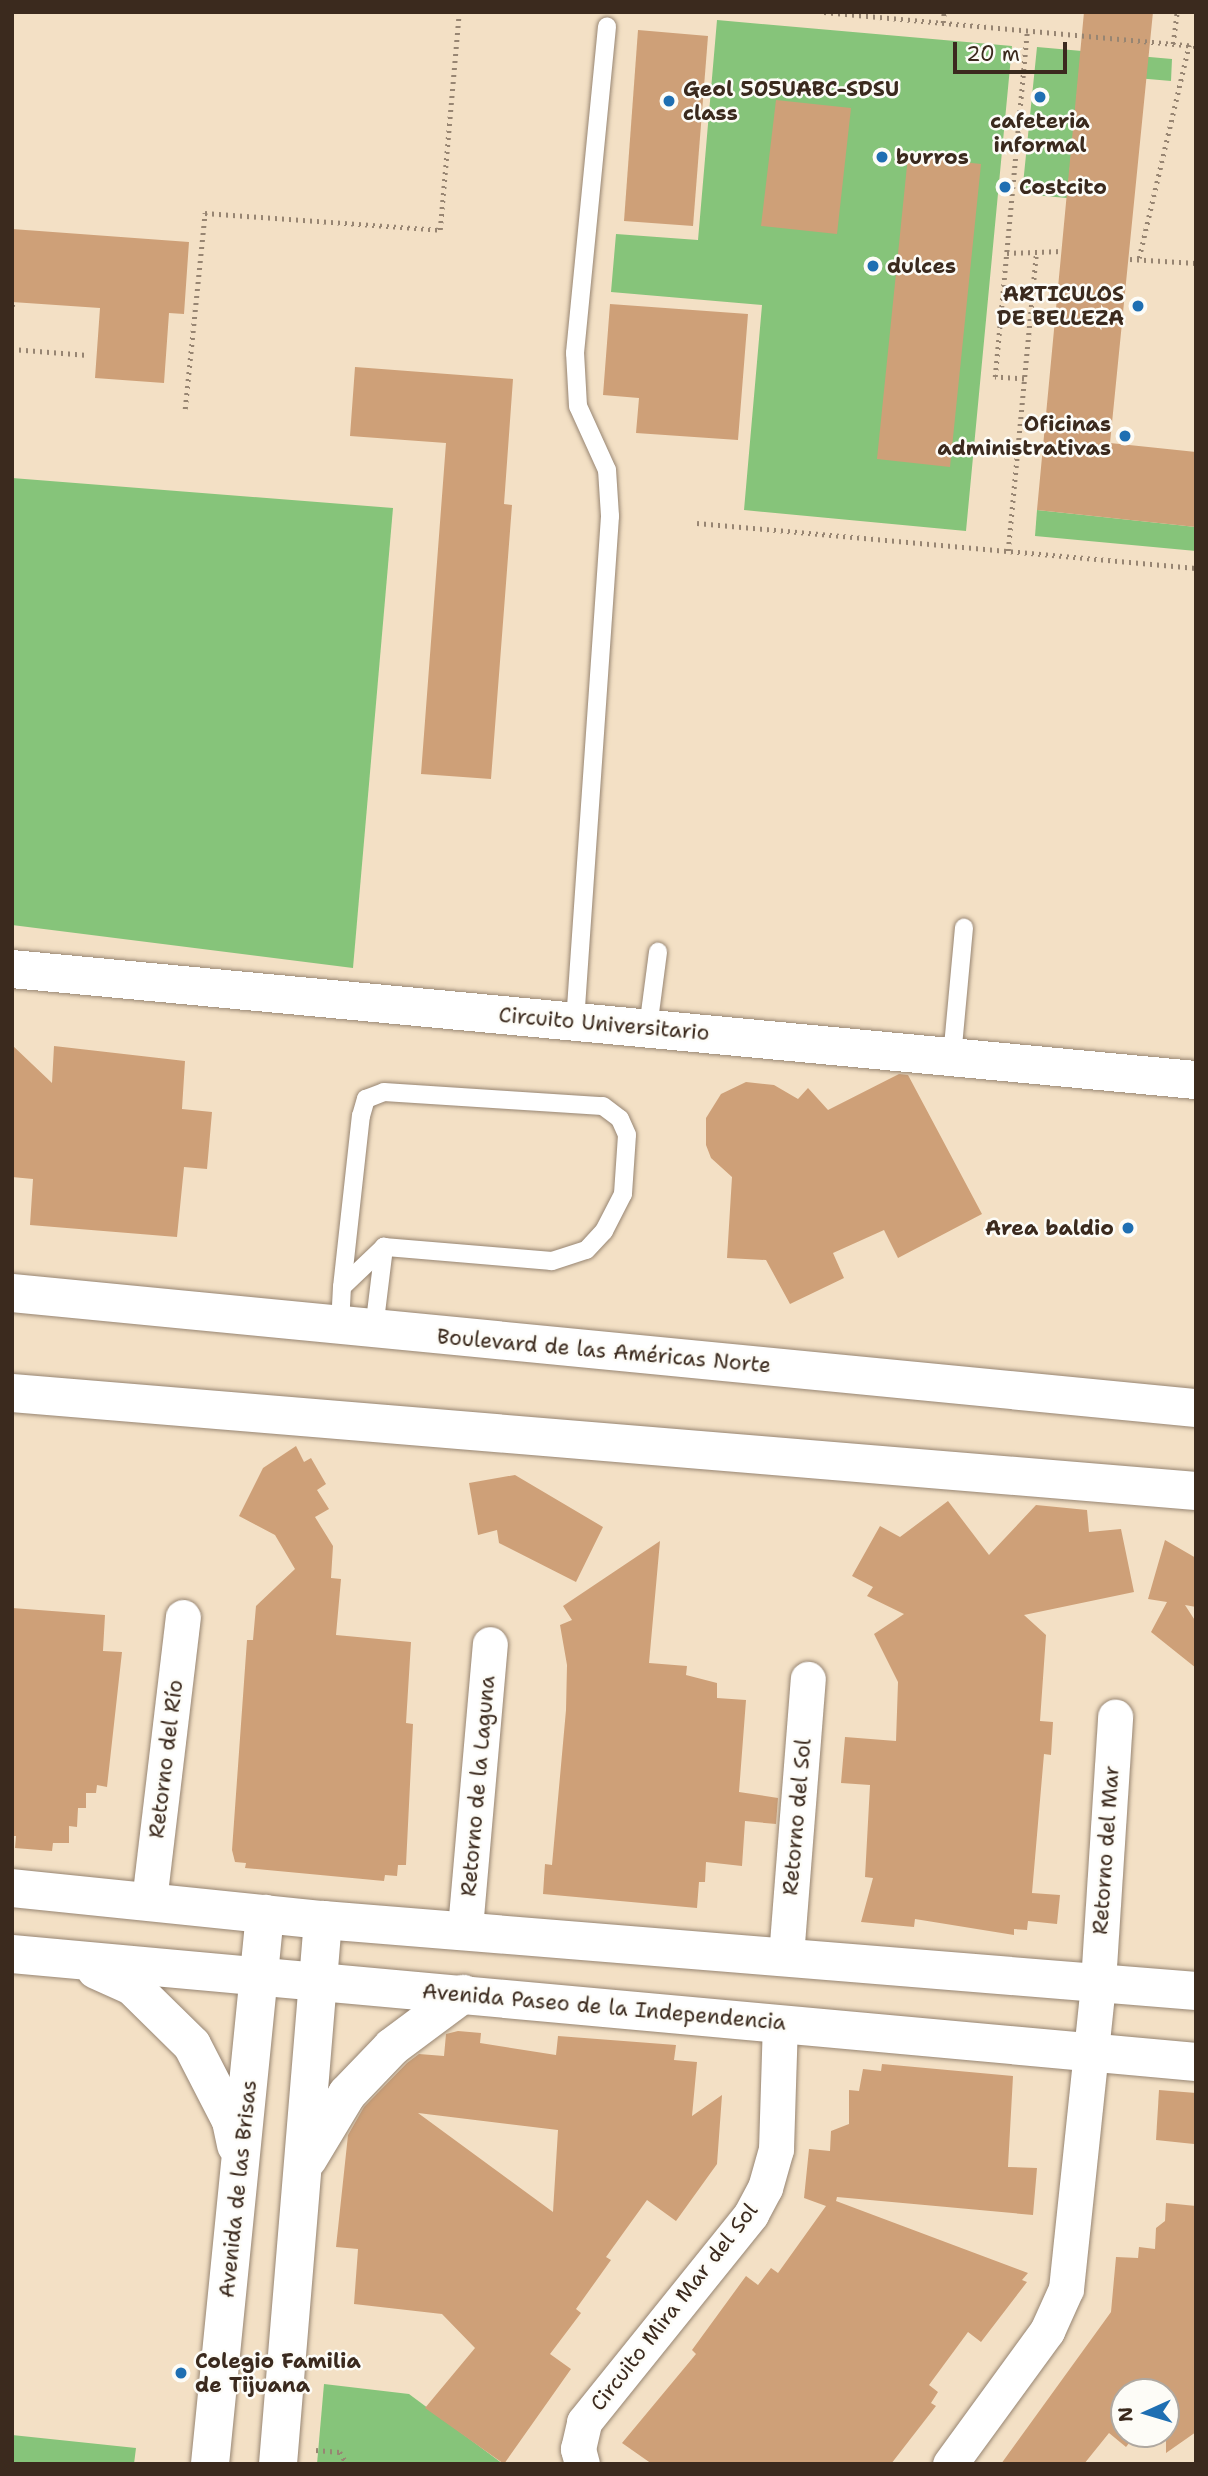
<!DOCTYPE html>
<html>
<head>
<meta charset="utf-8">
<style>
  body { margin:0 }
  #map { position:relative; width:1208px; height:2476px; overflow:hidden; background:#f3e0c5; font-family:"Shantell Sans",sans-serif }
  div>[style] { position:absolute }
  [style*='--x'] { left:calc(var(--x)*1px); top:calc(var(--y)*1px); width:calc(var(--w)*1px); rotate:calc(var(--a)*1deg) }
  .green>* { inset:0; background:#86c47a }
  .building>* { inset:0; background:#cea078 }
  .path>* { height:4.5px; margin-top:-2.25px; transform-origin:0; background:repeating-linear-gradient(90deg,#978572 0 2px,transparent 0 7px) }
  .roads { filter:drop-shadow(0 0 2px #978572) drop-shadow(0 0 2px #978572) }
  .service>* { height:18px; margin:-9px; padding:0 9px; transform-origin:9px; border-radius:9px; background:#fff }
  .minor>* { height:35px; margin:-17.5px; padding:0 17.5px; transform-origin:17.5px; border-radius:17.5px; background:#fff }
  .tertiary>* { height:38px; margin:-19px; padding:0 19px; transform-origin:19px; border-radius:19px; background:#fff }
  .secondary>* { height:38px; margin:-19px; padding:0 19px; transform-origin:19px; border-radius:19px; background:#fff }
  .dots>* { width:19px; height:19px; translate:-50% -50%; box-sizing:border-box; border:4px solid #fdfcf7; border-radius:50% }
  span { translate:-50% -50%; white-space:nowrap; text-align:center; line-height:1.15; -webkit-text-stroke:5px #fdfcf7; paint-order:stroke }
  .poi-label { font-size:21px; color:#3b2a1e; font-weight:700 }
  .left { translate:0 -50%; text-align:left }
  .right { translate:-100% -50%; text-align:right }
  .street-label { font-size:21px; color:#3b2a1e }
  .frame { position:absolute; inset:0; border:14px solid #3b2a1e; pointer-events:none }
  .north { position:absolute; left:1110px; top:2378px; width:70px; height:70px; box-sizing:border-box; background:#fdfcf7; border:2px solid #afa8a0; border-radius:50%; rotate:266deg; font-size:19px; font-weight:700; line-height:28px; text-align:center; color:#3b2a1e }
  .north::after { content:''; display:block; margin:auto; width:24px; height:32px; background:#1f6fb2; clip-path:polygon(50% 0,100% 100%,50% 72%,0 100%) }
  .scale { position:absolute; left:953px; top:42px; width:114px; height:32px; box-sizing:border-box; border:4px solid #3b2a1e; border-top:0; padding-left:9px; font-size:21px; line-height:24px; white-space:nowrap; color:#3b2a1e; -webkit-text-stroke:5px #fdfcf7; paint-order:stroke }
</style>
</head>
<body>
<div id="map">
  <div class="green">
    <i style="clip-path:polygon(717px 20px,1012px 46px,966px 531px,744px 510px,762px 305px,611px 292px,616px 234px,698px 240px)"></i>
    <i style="clip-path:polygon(1037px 47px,1172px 59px,1171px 81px,1079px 73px,1067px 198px,1022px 194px)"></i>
    <i style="clip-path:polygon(12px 478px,393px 508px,353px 968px,12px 925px)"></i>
    <i style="clip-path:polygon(1037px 510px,1196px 527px,1196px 551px,1035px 536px)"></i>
    <i style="clip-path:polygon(324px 2384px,409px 2394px,503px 2464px,317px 2464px)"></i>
    <i style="clip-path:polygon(12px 2435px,136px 2448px,134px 2464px,12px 2464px)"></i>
  </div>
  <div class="building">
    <i style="clip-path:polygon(1084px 12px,1153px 12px,1110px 443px,1196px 452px,1196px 527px,1037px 510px)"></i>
    <i style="clip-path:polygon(638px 30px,708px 36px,693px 226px,624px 221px)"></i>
    <i style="clip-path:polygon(776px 100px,851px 108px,837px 234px,761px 226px)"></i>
    <i style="clip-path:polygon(908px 156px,981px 164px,950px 467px,877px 459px)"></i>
    <i style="clip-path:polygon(12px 229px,189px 242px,184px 314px,169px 313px,164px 383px,95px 378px,100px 308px,12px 302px)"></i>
    <i style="clip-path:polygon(610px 304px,748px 314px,738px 440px,636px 433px,639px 398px,603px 395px)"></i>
    <i style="clip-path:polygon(355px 367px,513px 379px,504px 504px,512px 505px,491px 779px,421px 774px,446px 443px,350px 436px)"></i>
    <i style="clip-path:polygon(12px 1045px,52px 1083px,54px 1046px,185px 1061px,182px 1109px,212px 1112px,207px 1169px,184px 1167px,177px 1237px,30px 1225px,33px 1179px,12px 1177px)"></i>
    <i style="clip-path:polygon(899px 1074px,908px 1075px,982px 1214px,898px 1258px,884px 1230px,833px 1253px,844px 1278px,790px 1304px,766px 1260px,727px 1258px,732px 1177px,711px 1158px,706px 1145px,706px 1118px,721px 1094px,746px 1082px,774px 1085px,798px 1099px,808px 1088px,828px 1110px)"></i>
    <i style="clip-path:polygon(296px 1446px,304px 1462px,311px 1458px,326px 1484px,317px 1490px,329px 1509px,315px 1517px,333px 1546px,331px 1578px,341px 1579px,336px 1635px,411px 1642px,406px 1723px,413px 1724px,406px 1865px,398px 1865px,397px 1876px,385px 1875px,384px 1881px,245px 1868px,246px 1863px,235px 1862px,232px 1850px,247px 1640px,253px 1640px,256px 1606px,295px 1569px,275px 1535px,239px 1516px,263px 1468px)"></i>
    <i style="clip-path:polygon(515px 1475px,603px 1527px,576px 1582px,499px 1543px,497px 1530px,478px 1535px,469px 1483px)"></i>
    <i style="clip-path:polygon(948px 1501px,989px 1555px,1036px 1505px,1087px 1510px,1089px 1532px,1121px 1529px,1134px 1592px,1024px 1615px,1046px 1635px,1040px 1721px,1053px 1722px,1051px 1755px,1044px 1754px,1032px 1893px,1060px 1895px,1057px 1924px,1028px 1921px,1027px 1930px,1014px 1929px,1014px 1935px,915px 1919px,914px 1927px,861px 1922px,873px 1878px,865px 1877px,870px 1785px,841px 1783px,845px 1737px,896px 1741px,898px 1682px,874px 1634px,904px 1614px,867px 1596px,873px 1587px,852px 1576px,880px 1526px,900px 1537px)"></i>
    <i style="clip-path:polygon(1165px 1540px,1196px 1558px,1196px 1607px,1185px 1605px,1196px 1622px,1196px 1668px,1151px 1632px,1167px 1602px,1148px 1599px)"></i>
    <i style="clip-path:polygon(660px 1541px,649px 1663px,687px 1666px,686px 1675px,717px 1683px,717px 1698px,746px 1700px,739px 1792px,778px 1798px,776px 1824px,745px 1821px,742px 1866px,706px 1862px,705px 1882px,699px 1882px,697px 1908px,543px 1894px,545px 1864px,552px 1865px,566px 1710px,567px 1665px,560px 1625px,572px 1620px,563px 1606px)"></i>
    <i style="clip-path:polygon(12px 1608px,105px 1615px,103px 1651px,122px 1652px,107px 1787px,97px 1785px,96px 1793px,86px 1793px,86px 1808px,78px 1808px,77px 1827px,69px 1826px,69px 1843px,53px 1843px,52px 1851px,15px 1848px,16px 1836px,12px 1836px)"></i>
    <i style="clip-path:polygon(evenodd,458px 2031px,481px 2033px,480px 2043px,556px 2055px,558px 2036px,676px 2045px,674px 2060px,697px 2062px,692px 2116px,722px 2095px,717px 2164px,676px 2221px,647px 2200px,606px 2257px,611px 2260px,576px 2309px,581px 2313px,550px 2354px,571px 2369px,504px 2464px,425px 2408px,475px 2348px,442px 2314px,354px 2304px,358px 2249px,336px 2247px,348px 2135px,364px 2107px,407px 2063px,419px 2054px,444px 2056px,446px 2034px,458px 2031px,418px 2113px,558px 2130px,553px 2212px,418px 2113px)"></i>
    <i style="clip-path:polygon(882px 2064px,1013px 2076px,1008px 2167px,1037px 2168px,1033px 2215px,837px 2197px,836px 2201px,1028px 2273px,1022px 2280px,1027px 2282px,981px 2342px,968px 2332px,929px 2385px,938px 2392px,931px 2403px,936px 2406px,891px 2464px,652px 2464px,622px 2443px,696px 2354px,692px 2350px,746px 2276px,758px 2285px,771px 2268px,778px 2273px,826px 2206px,804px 2198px,809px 2149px,830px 2151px,831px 2131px,849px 2124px,849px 2090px,859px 2091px,863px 2069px,881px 2071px)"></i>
    <i style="clip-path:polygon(1159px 2090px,1196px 2093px,1194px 2144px,1156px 2140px)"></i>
    <i style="clip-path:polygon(1166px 2203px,1196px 2206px,1196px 2432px,1166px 2453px,1166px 2392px,1124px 2392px,1124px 2434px,1136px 2434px,1126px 2447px,1109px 2433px,1084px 2464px,1001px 2464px,1111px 2312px,1116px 2257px,1138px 2258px,1139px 2247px,1155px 2249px,1156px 2228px,1165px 2221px)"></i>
  </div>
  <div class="path">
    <i style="--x:824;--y:12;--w:374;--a:5.2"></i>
    <i style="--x:943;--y:23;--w:11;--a:-85"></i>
    <i style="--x:1173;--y:44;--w:32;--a:-83"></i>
    <i style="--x:1007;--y:253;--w:55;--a:-2.1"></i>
    <i style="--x:1139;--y:258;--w:219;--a:-76.8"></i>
    <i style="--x:1130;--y:259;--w:66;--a:3.5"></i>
    <i style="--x:12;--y:306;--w:4;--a:-76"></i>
    <i style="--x:12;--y:349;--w:76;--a:4.5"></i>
    <i style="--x:1024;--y:379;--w:29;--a:-176"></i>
    <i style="--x:995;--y:377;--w:348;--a:-84.7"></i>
    <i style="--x:185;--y:409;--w:197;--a:-84.2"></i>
    <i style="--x:205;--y:213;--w:236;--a:4.1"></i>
    <i style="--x:440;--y:230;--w:219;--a:-85"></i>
    <i style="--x:697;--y:523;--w:501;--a:5.15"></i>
    <i style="--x:1008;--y:551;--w:297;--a:-84.6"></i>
    <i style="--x:316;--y:2450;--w:24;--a:5"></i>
    <i style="--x:340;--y:2452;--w:14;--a:60"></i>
  </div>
  <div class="roads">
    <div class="service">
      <i style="--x:575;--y:1022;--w:507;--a:-86.04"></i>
      <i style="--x:610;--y:516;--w:46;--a:-93.7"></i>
      <i style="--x:607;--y:470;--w:70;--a:-114.4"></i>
      <i style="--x:578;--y:406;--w:53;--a:-93.2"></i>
      <i style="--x:575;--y:353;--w:328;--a:-84.4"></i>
      <i style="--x:648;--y:1028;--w:77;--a:-82.5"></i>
      <i style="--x:952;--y:1057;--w:130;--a:-84.7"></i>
      <i style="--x:340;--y:1325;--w:38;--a:-87"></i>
      <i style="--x:342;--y:1287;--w:172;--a:-83.7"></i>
      <i style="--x:361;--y:1116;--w:18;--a:-74"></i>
      <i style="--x:366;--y:1099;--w:19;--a:-21"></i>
      <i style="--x:384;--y:1092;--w:219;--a:3.7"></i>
      <i style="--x:603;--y:1106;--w:21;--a:37"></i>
      <i style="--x:620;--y:1119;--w:17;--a:66"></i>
      <i style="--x:627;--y:1135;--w:59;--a:93.9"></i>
      <i style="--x:623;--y:1194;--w:42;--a:117.2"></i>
      <i style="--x:604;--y:1231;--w:26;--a:133"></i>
      <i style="--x:586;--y:1250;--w:36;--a:162"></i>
      <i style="--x:552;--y:1261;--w:169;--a:-175.2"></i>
      <i style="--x:384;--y:1247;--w:58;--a:136.4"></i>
      <i style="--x:374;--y:1329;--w:83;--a:-83"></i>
    </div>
    <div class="minor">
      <i style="--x:149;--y:1901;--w:286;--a:-83.2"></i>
      <i style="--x:465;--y:1928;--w:285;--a:-85"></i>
      <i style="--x:786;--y:1956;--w:278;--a:-85.5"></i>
      <i style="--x:582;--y:2464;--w:16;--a:-105"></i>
      <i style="--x:578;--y:2449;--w:28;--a:-77"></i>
      <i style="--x:584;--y:2422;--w:267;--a:-51.2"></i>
      <i style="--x:751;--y:2214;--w:30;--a:-62"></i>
      <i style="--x:765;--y:2188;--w:41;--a:-74.2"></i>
      <i style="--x:776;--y:2149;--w:126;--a:-88.2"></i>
      <i style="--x:950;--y:2464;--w:165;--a:-53.9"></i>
      <i style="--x:1047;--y:2331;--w:46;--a:-65.7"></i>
      <i style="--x:1066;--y:2289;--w:309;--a:-84"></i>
      <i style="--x:1098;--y:1982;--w:266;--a:-86.3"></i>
    </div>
    <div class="tertiary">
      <i style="--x:12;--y:969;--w:1189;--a:5.36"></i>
      <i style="--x:12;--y:1888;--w:313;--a:5.9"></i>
      <i style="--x:323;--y:1920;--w:876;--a:4.65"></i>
      <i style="--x:12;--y:1954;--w:1189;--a:5.21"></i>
      <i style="--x:96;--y:1970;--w:39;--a:24"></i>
      <i style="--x:132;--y:1986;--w:84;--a:44.5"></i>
      <i style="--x:192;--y:2045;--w:85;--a:62.8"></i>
      <i style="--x:231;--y:2121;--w:25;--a:78"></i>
      <i style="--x:308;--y:2159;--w:76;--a:-59"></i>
      <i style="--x:347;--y:2094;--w:65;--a:-46.2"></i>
      <i style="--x:392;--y:2047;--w:89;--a:-36.7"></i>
      <i style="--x:210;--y:2464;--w:553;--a:-84.29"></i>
      <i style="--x:278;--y:2464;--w:546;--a:-85.27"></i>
    </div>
    <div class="secondary">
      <i style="--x:12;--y:1293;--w:1190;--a:5.55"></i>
      <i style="--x:12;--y:1393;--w:1188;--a:4.73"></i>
    </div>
  </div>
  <div class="dots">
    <i style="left:1040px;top:97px;background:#1f6fb2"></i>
    <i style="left:669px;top:101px;background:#1f6fb2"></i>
    <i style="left:882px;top:157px;background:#1f6fb2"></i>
    <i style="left:1005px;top:187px;background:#1f6fb2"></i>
    <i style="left:873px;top:266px;background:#1f6fb2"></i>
    <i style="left:1138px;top:306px;background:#1f6fb2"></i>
    <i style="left:1125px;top:436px;background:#1f6fb2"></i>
    <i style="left:1128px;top:1228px;background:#1f6fb2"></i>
    <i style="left:181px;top:2373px;background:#1f6fb2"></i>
  </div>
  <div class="poi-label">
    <span class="left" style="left:683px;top:101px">Geol 505UABC-SDSU<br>class</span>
    <span style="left:1040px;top:133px">cafeteria<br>informal</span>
    <span class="left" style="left:896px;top:157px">burros</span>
    <span class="left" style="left:1019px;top:187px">Costcito</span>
    <span class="left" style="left:887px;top:266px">dulces</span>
    <span class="right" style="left:1124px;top:306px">ARTICULOS<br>DE BELLEZA</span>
    <span class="right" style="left:1111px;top:436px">Oficinas<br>administrativas</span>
    <span class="right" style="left:1114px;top:1228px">Area baldio</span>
    <span class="left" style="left:195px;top:2373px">Colegio Familia<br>de Tijuana</span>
  </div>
  <div class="street-label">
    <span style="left:604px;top:1024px;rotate:5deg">Circuito Universitario</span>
    <span style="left:604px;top:1351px;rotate:5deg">Boulevard de las Américas Norte</span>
    <span style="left:166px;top:1759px;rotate:-83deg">Retorno del Río</span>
    <span style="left:478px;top:1786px;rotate:-85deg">Retorno de la Laguna</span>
    <span style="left:797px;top:1817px;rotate:-85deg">Retorno del Sol</span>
    <span style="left:1106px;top:1850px;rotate:-86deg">Retorno del Mar</span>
    <span style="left:604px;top:2007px;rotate:5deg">Avenida Paseo de la Independencia</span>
    <span style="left:238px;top:2189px;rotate:-84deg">Avenida de las Brisas</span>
    <span style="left:674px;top:2307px;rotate:-52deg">Circuito Mira Mar del Sol</span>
  </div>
  <div class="frame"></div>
  <div class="north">N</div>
  <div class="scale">20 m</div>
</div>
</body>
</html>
